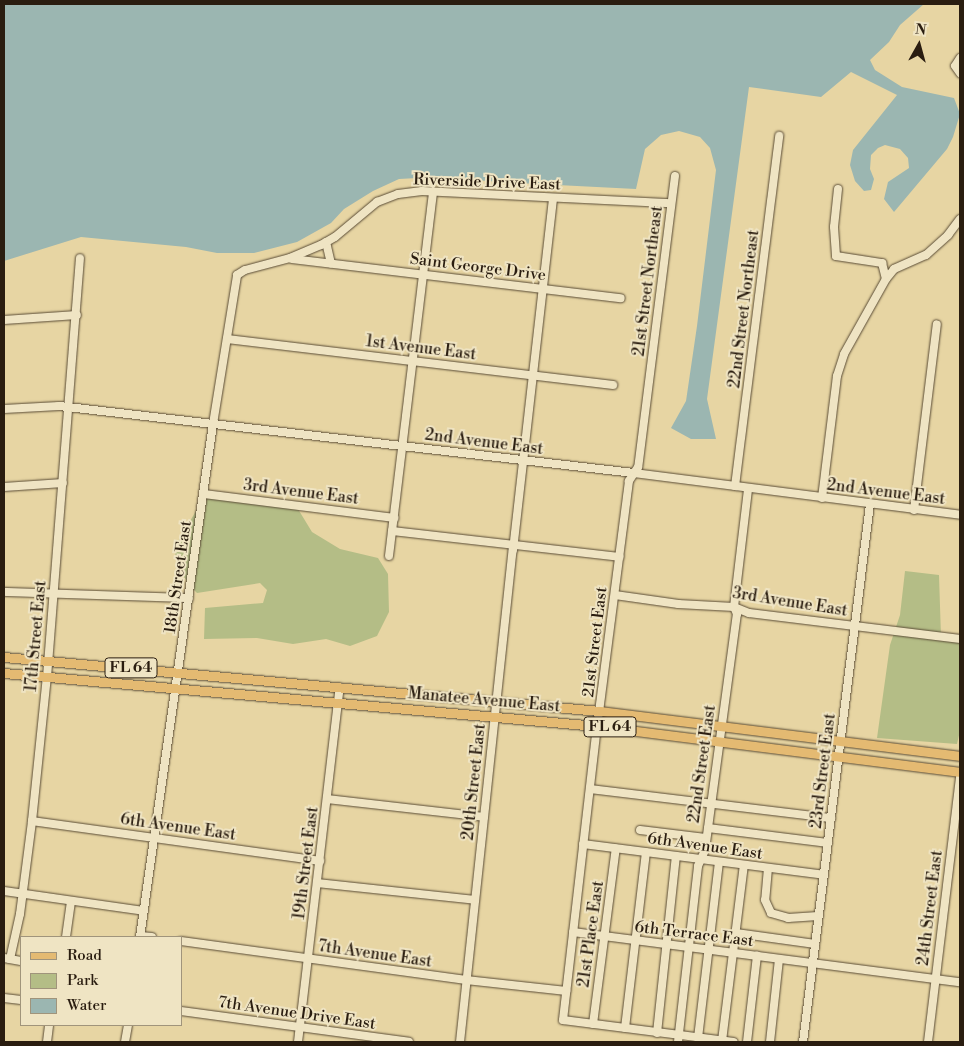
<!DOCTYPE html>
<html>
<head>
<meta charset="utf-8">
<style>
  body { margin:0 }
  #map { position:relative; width:964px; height:1046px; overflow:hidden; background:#e7d5a3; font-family:"Libre Bodoni",serif }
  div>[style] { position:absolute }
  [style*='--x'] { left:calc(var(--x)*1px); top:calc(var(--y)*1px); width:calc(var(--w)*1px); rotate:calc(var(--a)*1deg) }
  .green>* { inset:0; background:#b4bd86 }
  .water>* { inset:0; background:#9bb6b1 }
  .roads { filter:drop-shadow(0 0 1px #594b35) drop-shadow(0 0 1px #594b35) }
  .minor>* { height:8px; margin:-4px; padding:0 4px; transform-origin:4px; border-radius:4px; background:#efe4c3 }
  .major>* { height:9px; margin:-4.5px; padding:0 4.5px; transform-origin:4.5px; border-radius:4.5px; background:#e4ba72 }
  span { translate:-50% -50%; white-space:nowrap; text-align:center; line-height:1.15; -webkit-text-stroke:4px #efe4c3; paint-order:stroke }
  .shield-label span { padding:1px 4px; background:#efe4c3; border:1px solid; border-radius:4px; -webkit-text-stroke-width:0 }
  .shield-label { font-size:15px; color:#2a1d10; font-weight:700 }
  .street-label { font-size:16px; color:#2a1d10 }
  .frame { position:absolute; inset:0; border:5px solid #2a1d10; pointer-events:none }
  .legend { position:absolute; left:20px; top:936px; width:162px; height:90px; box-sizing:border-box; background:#efe4c3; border:1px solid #a0947b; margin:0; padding:6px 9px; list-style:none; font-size:15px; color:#2a1d10 }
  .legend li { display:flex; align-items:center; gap:10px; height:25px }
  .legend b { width:25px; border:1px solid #a0947b }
  .north { position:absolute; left:894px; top:20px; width:50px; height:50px; -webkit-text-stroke:4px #efe4c3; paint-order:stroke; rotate:7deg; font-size:14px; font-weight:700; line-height:20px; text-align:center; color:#2a1d10 }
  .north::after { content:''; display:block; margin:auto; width:18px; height:22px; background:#2a1d10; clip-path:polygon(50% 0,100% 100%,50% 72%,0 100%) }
</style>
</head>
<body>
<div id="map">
  <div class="green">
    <i style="clip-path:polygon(207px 497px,298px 509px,312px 532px,340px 549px,378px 558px,388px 574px,389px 612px,377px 636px,350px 646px,326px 639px,293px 644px,257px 638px,204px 639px,205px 608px,263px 603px,267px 590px,260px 583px,197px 593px,193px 589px)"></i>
    <i style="clip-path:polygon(199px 506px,188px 582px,179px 571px,174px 548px)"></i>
    <i style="clip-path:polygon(905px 571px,939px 575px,941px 637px,960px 641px,960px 731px,957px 744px,877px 738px,890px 645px,900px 615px)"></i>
  </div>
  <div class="water">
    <i style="clip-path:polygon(4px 4px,924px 4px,900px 25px,889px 42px,870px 60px,875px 70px,902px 87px,954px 98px,960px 114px,953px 137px,947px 149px,894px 212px,884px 199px,888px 182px,909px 168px,908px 158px,900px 149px,885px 145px,878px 148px,871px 155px,870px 169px,874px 179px,871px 190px,864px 191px,855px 181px,850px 165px,853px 150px,897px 95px,851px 72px,821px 97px,749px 87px,707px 399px,716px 439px,691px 439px,671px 428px,686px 401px,697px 326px,716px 170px,710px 148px,700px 137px,679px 131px,661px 135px,645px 149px,636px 189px,500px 182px,436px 177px,399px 179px,373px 191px,344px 209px,331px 223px,297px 242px,254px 253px,217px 253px,186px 247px,81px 237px,4px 261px)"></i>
  </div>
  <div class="roads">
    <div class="minor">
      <i style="--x:960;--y:58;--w:9;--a:122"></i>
      <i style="--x:955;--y:66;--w:9;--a:54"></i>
      <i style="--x:675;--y:176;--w:293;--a:97.2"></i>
      <i style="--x:638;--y:467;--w:17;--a:123"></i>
      <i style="--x:629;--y:481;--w:247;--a:97.4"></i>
      <i style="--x:597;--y:726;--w:296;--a:96.6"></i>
      <i style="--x:563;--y:1020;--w:172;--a:7.3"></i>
      <i style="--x:838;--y:189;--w:38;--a:96"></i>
      <i style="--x:834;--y:227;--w:29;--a:86"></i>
      <i style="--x:836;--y:256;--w:47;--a:8.7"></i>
      <i style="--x:882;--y:263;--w:16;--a:76"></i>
      <i style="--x:326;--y:242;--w:22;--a:77"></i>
      <i style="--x:292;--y:259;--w:331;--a:6.8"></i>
      <i style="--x:4;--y:320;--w:73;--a:-3.9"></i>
      <i style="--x:227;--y:339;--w:389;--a:6.8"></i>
      <i style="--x:4;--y:409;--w:55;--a:-3.1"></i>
      <i style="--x:59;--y:406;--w:579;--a:6.65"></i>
      <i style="--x:634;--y:473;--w:329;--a:7.3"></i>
      <i style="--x:735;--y:486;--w:353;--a:-82.8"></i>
      <i style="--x:4;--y:487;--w:59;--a:-3.9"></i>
      <i style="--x:204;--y:494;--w:192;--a:7.2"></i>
      <i style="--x:822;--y:498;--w:123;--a:-83"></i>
      <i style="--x:837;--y:376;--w:23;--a:-72"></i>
      <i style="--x:844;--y:354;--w:86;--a:-60.8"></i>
      <i style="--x:886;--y:279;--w:13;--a:-51"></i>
      <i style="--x:894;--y:269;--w:35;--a:-24"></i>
      <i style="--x:926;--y:255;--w:30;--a:-42"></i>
      <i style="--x:948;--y:235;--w:20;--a:-53"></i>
      <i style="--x:914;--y:510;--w:187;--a:-83"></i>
      <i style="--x:392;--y:531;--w:229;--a:6.5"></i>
      <i style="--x:389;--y:556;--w:367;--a:-83.1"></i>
      <i style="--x:4;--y:592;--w:185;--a:1.9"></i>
      <i style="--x:615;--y:595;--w:64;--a:8.1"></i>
      <i style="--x:678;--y:604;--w:56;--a:3.1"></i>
      <i style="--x:734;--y:607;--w:16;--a:22"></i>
      <i style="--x:749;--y:613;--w:213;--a:7"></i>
      <i style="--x:590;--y:789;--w:243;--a:6.9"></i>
      <i style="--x:327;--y:799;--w:158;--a:6.5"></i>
      <i style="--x:32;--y:821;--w:291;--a:7.9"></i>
      <i style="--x:708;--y:828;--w:121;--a:7.1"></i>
      <i style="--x:640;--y:830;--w:66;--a:6.9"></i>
      <i style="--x:583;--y:844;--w:243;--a:7.3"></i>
      <i style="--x:768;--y:868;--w:32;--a:95"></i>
      <i style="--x:765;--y:900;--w:14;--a:65"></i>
      <i style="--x:771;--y:913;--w:18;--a:16"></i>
      <i style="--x:788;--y:918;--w:30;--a:-4"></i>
      <i style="--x:317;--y:883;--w:159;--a:6.1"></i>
      <i style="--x:4;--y:891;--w:141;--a:8.1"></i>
      <i style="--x:573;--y:932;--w:390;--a:7.4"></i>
      <i style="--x:736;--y:933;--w:80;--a:7.9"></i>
      <i style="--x:140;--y:936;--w:12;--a:5"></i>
      <i style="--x:66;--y:937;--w:36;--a:-82"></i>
      <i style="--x:140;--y:937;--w:518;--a:-81.9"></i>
      <i style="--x:213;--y:424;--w:151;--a:-80.8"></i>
      <i style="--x:237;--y:275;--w:9;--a:-32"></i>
      <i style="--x:245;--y:270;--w:47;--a:-14.9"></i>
      <i style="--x:290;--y:258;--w:34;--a:-23"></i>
      <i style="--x:321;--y:245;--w:16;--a:-30"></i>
      <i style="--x:335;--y:237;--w:55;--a:-39.8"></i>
      <i style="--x:377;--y:202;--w:22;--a:-21"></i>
      <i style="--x:398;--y:194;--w:24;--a:-7"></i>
      <i style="--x:422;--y:191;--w:249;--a:2.8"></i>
      <i style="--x:181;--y:941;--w:288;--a:7.8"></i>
      <i style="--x:466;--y:980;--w:101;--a:6.3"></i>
      <i style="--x:4;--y:958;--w:17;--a:10"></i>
      <i style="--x:10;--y:959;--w:46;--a:-77.5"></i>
      <i style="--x:20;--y:914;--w:94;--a:-82.6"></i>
      <i style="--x:32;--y:821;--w:145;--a:-84.1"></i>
      <i style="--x:47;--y:677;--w:420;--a:-85.5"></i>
      <i style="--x:4;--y:998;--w:17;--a:7"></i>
      <i style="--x:181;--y:1011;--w:230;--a:7.7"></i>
      <i style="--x:593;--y:1024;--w:177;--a:-82.6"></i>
      <i style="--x:625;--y:1028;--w:177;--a:-83.2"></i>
      <i style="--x:657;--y:1033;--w:178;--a:-83.9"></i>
      <i style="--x:698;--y:1038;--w:177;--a:-83.2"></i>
      <i style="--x:722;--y:1041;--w:177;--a:-82.9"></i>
      <i style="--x:47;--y:1042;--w:17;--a:-83"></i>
      <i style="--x:125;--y:1042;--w:17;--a:-80"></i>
      <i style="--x:298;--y:1042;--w:357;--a:-83.3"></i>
      <i style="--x:460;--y:1042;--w:495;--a:-83.9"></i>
      <i style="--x:513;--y:550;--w:354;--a:-83.5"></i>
      <i style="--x:678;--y:1042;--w:177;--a:-83.5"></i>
      <i style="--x:698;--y:866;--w:17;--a:-66"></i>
      <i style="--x:705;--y:850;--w:238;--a:-82.3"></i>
      <i style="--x:737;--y:614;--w:8;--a:-113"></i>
      <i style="--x:734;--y:607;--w:119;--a:-83.2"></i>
      <i style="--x:747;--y:1042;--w:87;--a:-83.4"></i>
      <i style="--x:770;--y:1042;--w:83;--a:-83.8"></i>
      <i style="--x:803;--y:1042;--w:542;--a:-82.9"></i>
      <i style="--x:928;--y:1042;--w:267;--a:-83.1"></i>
    </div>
    <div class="major">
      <i style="--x:4;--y:657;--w:598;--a:5.18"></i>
      <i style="--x:600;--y:711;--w:363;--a:7.1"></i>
      <i style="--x:4;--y:673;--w:595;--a:5.11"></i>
      <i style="--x:597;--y:726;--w:366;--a:7.2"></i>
    </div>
  </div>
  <div class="shield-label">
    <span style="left:131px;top:668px">FL 64</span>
    <span style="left:610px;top:727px">FL 64</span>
  </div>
  <div class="street-label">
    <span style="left:487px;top:182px;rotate:2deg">Riverside Drive East</span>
    <span style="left:478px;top:267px;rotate:7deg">Saint George Drive</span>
    <span style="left:648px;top:281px;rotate:-83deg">21st Street Northeast</span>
    <span style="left:744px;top:309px;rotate:-83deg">22nd Street Northeast</span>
    <span style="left:421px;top:348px;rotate:7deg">1st Avenue East</span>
    <span style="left:484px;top:442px;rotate:7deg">2nd Avenue East</span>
    <span style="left:301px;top:492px;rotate:7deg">3rd Avenue East</span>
    <span style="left:886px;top:492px;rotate:7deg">2nd Avenue East</span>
    <span style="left:178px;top:577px;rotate:-82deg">18th Street East</span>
    <span style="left:790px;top:602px;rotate:9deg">3rd Avenue East</span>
    <span style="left:36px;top:636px;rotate:-85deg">17th Street East</span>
    <span style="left:595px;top:642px;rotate:-83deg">21st Street East</span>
    <span style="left:484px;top:700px;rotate:5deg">Manatee Avenue East</span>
    <span style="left:702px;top:764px;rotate:-82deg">22nd Street East</span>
    <span style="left:823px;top:771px;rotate:-83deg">23rd Street East</span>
    <span style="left:474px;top:782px;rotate:-84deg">20th Street East</span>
    <span style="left:178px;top:827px;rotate:8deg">6th Avenue East</span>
    <span style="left:705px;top:846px;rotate:8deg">6th Avenue East</span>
    <span style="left:306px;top:863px;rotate:-83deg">19th Street East</span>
    <span style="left:930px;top:908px;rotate:-83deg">24th Street East</span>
    <span style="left:591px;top:934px;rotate:-82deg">21st Place East</span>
    <span style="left:694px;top:934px;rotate:7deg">6th Terrace East</span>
    <span style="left:375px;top:954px;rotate:8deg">7th Avenue East</span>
    <span style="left:297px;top:1013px;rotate:8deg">7th Avenue Drive East</span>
  </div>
  <div class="frame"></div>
  <ul class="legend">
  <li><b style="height:6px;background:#e4ba72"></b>Road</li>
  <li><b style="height:14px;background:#b4bd86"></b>Park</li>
  <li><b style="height:14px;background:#9bb6b1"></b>Water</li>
  </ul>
  <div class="north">N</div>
</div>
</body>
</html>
